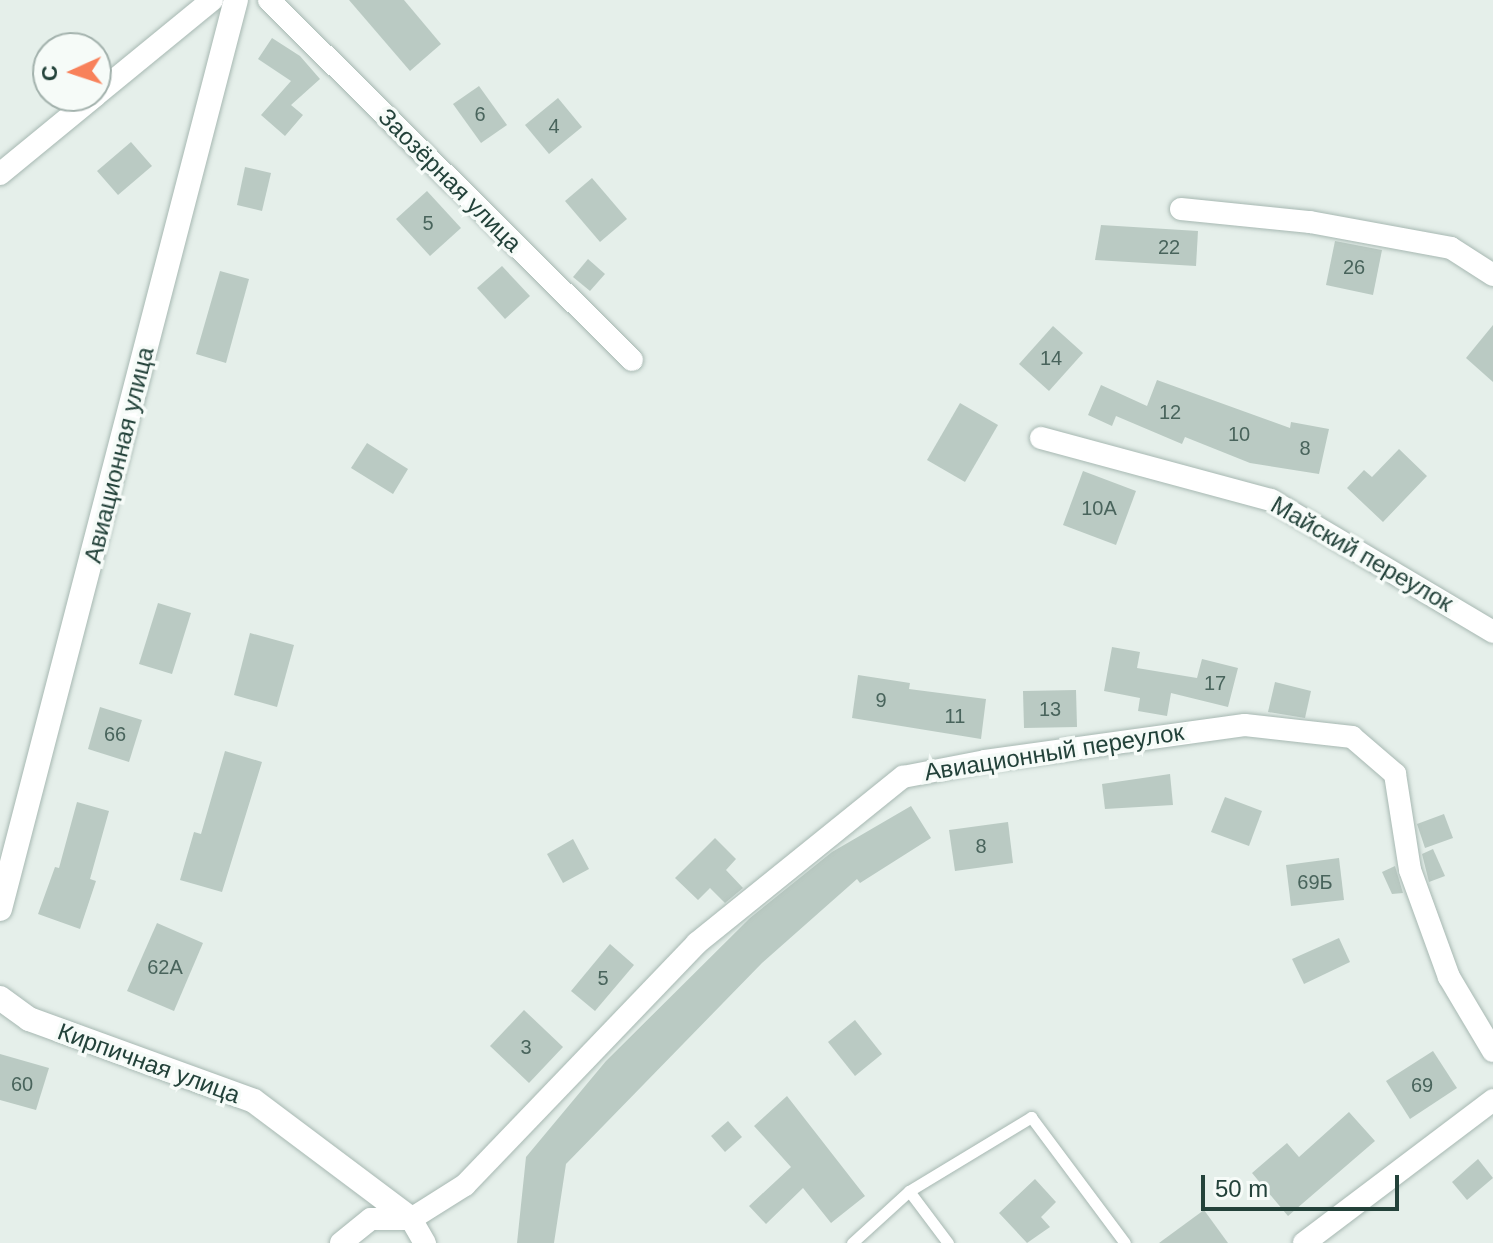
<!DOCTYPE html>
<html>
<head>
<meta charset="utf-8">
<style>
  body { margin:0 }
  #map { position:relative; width:1493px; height:1243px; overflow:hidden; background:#e5efea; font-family:Arial,sans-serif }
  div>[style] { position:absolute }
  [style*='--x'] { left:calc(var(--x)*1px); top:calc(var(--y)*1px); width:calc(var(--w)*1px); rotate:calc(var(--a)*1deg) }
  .building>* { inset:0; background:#bacac3 }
  .roads { filter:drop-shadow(0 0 2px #a7b8b2) drop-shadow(0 0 2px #a7b8b2) }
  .service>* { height:11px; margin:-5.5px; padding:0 5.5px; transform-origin:5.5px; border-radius:5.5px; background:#fff }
  .minor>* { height:22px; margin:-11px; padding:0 11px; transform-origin:11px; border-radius:11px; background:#fff }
  .tertiary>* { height:24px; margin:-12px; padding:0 12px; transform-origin:12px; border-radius:12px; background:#fff }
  span { translate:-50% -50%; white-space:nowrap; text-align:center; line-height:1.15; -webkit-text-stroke:7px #f6fbf8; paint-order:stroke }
  .number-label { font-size:20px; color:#49645c }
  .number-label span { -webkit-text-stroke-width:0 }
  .street-label { font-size:24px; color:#23423a }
  .north { position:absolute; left:32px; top:32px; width:80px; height:80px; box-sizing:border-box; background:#f6fbf8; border:2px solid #a2b1ac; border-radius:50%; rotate:267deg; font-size:22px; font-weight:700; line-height:32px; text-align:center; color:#23423a }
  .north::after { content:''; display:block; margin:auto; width:28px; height:36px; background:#f8815a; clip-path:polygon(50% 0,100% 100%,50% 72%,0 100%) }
  .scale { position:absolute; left:1201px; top:1175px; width:198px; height:36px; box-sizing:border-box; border:4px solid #23423a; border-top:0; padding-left:10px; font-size:24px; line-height:28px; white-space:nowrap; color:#23423a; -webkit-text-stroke:6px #f6fbf8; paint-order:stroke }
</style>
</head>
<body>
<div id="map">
  <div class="building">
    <i style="clip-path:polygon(349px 0,404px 0,441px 44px,410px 71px)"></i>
    <i style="clip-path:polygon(272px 38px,300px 56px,320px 79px,291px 105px,303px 115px,285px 136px,261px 115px,291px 81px,258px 59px)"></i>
    <i style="clip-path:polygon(479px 86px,507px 125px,481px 143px,453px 104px)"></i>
    <i style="clip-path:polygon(558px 98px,582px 127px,549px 154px,525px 125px)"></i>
    <i style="clip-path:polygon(131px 142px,152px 166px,118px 195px,97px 171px)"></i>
    <i style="clip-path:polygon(245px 167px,271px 173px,262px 211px,237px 205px)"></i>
    <i style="clip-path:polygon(592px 178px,627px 219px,600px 242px,565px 201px)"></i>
    <i style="clip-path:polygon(427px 191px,461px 228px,430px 256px,396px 219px)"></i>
    <i style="clip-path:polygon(1101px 225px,1198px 231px,1196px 266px,1095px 260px)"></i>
    <i style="clip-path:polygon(1335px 241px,1382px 250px,1373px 295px,1326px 285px)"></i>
    <i style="clip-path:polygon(588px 259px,605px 274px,590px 291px,573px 277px)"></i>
    <i style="clip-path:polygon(502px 266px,530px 296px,505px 319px,477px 288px)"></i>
    <i style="clip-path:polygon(220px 271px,249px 279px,226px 363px,196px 354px)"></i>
    <i style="clip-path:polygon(1493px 325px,1493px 382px,1466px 358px)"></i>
    <i style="clip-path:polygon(1053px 326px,1083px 353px,1049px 391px,1019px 364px)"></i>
    <i style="clip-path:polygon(1157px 380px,1290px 428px,1291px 422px,1329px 429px,1319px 474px,1250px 463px,1185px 437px,1182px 444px,1116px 416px,1112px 426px,1088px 415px,1101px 385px,1147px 406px)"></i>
    <i style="clip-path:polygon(960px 403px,998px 425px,965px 482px,927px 460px)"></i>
    <i style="clip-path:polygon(367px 443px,408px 469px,393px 494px,351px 468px)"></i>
    <i style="clip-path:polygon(1399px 449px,1427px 476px,1383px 522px,1347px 488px,1364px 470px,1372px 477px)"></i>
    <i style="clip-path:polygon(1083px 471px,1136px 491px,1116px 545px,1063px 525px)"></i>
    <i style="clip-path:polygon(158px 603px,191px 613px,172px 674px,139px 664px)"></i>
    <i style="clip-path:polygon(250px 633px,294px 645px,277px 707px,234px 695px)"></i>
    <i style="clip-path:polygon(1112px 647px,1140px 652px,1137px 668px,1197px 678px,1202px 659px,1238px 668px,1228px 707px,1171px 693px,1167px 716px,1138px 711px,1140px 698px,1104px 691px)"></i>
    <i style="clip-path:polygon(858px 675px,910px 683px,909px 689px,986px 699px,981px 739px,852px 718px)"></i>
    <i style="clip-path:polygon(1275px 682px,1311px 691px,1305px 718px,1268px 712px)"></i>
    <i style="clip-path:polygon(1076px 690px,1077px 727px,1024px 728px,1023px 691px)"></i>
    <i style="clip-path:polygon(100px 707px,142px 720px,129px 762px,88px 749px)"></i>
    <i style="clip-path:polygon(225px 751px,262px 762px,222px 892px,180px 880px,194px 832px,201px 834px)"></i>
    <i style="clip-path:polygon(1170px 774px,1173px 805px,1105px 809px,1102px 784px)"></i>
    <i style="clip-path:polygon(1225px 797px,1262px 811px,1249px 846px,1211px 832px)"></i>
    <i style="clip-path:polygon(77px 802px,109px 811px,90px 879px,96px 881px,80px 929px,38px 914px,55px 867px,59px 868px)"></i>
    <i style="clip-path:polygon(911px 806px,931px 838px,860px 883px,857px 879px,762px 963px,566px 1164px,554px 1243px,517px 1243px,526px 1157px,606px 1061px,750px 918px,832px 852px)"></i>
    <i style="clip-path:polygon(1444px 814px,1453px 838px,1425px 848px,1417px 824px)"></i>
    <i style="clip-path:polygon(1008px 822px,1013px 863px,955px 871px,949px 830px)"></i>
    <i style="clip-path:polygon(715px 838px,736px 859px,726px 870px,743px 888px,725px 903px,710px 888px,698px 900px,675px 878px)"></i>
    <i style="clip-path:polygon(573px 839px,589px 869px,563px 883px,547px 854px)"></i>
    <i style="clip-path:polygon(1433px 849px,1445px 876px,1429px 882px,1422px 854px)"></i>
    <i style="clip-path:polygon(1339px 858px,1344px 900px,1291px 906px,1286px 865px)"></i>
    <i style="clip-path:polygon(1395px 866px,1403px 893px,1392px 894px,1382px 872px)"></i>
    <i style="clip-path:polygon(157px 923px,203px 943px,174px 1011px,127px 991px)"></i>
    <i style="clip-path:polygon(1339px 938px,1350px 962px,1304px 984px,1292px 959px)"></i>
    <i style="clip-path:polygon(610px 944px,634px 965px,595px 1011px,571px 991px)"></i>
    <i style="clip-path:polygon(524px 1010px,563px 1047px,529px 1083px,490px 1046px)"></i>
    <i style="clip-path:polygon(855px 1020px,882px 1054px,855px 1076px,828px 1042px)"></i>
    <i style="clip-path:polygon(1433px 1051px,1457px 1088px,1410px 1119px,1386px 1081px)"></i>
    <i style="clip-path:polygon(0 1054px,49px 1068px,36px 1110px,0 1100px)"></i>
    <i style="clip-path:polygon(787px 1096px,865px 1196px,831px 1223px,803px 1188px,766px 1224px,749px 1206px,791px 1167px,754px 1126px)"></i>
    <i style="clip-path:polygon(1349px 1112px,1375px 1141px,1288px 1216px,1252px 1173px,1287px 1143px,1299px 1157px)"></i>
    <i style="clip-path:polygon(728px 1121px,742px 1137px,725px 1152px,711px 1136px)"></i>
    <i style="clip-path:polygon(1478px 1159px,1493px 1178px,1467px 1200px,1452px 1182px)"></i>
    <i style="clip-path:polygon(1035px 1179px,1056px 1202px,1041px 1217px,1050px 1227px,1027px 1243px,999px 1213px)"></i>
    <i style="clip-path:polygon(1204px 1210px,1228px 1243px,1159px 1243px)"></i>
  </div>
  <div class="roads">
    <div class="service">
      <i style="--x:909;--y:1191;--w:65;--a:53.1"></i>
      <i style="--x:852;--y:1243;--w:77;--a:-42.4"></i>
      <i style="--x:909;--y:1191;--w:143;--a:-31.2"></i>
      <i style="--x:1031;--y:1117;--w:157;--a:53.3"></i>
    </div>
    <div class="minor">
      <i style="--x:269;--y:0;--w:511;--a:44.76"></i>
      <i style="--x:96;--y:95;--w:150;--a:-39.3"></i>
      <i style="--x:0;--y:174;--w:123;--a:-39.4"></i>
      <i style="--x:1181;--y:209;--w:130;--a:5.8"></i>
      <i style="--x:1310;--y:222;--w:143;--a:10.4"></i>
      <i style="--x:1451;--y:248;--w:50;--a:32.7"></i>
      <i style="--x:1041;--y:438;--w:238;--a:15.1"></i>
      <i style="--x:1271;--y:500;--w:258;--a:30.7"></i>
      <i style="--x:411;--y:1219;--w:28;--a:60"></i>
      <i style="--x:341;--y:1243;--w:38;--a:-39"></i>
      <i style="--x:371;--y:1219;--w:40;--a:0"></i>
      <i style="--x:411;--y:1219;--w:64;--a:-32.2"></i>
      <i style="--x:465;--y:1185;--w:335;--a:-46.2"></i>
      <i style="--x:697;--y:943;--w:265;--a:-38.9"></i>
      <i style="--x:903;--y:777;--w:84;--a:-11"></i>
      <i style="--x:985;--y:761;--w:262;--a:-7.9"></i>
      <i style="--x:1245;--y:725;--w:108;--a:6.4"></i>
      <i style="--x:1352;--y:737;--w:57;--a:40.7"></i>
      <i style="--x:1395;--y:774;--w:97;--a:81.1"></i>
      <i style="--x:1410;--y:870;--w:114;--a:70"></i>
      <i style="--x:1449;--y:977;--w:86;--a:59.3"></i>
      <i style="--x:1304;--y:1243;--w:237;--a:-37.1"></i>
    </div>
    <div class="tertiary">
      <i style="--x:0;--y:909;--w:939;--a:-75.45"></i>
      <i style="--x:0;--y:998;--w:36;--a:36"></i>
      <i style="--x:29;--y:1019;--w:239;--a:20"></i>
      <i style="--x:254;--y:1101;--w:196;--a:36.9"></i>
    </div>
  </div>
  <div class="number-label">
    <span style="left:480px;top:114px">6</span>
    <span style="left:554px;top:126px">4</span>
    <span style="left:428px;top:223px">5</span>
    <span style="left:1169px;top:247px">22</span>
    <span style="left:1354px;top:267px">26</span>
    <span style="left:1051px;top:358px">14</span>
    <span style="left:1170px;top:412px">12</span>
    <span style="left:1239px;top:434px">10</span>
    <span style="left:1305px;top:448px">8</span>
    <span style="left:1099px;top:508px">10А</span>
    <span style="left:1215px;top:683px">17</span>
    <span style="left:881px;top:700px">9</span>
    <span style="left:1050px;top:709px">13</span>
    <span style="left:955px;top:716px">11</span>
    <span style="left:115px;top:734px">66</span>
    <span style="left:981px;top:846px">8</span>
    <span style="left:1315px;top:882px">69Б</span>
    <span style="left:165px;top:967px">62А</span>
    <span style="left:603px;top:978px">5</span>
    <span style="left:526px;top:1047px">3</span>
    <span style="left:22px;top:1084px">60</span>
    <span style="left:1422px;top:1085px">69</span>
  </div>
  <div class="street-label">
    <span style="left:450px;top:180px;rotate:45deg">Заозёрная улица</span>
    <span style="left:119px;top:455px;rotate:-76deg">Авиационная улица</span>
    <span style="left:1362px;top:554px;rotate:30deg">Майский переулок</span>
    <span style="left:1054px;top:752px;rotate:-9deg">Авиационный переулок</span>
    <span style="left:149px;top:1063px;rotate:20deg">Кирпичная улица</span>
  </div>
  <div class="north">С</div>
  <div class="scale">50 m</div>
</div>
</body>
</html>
